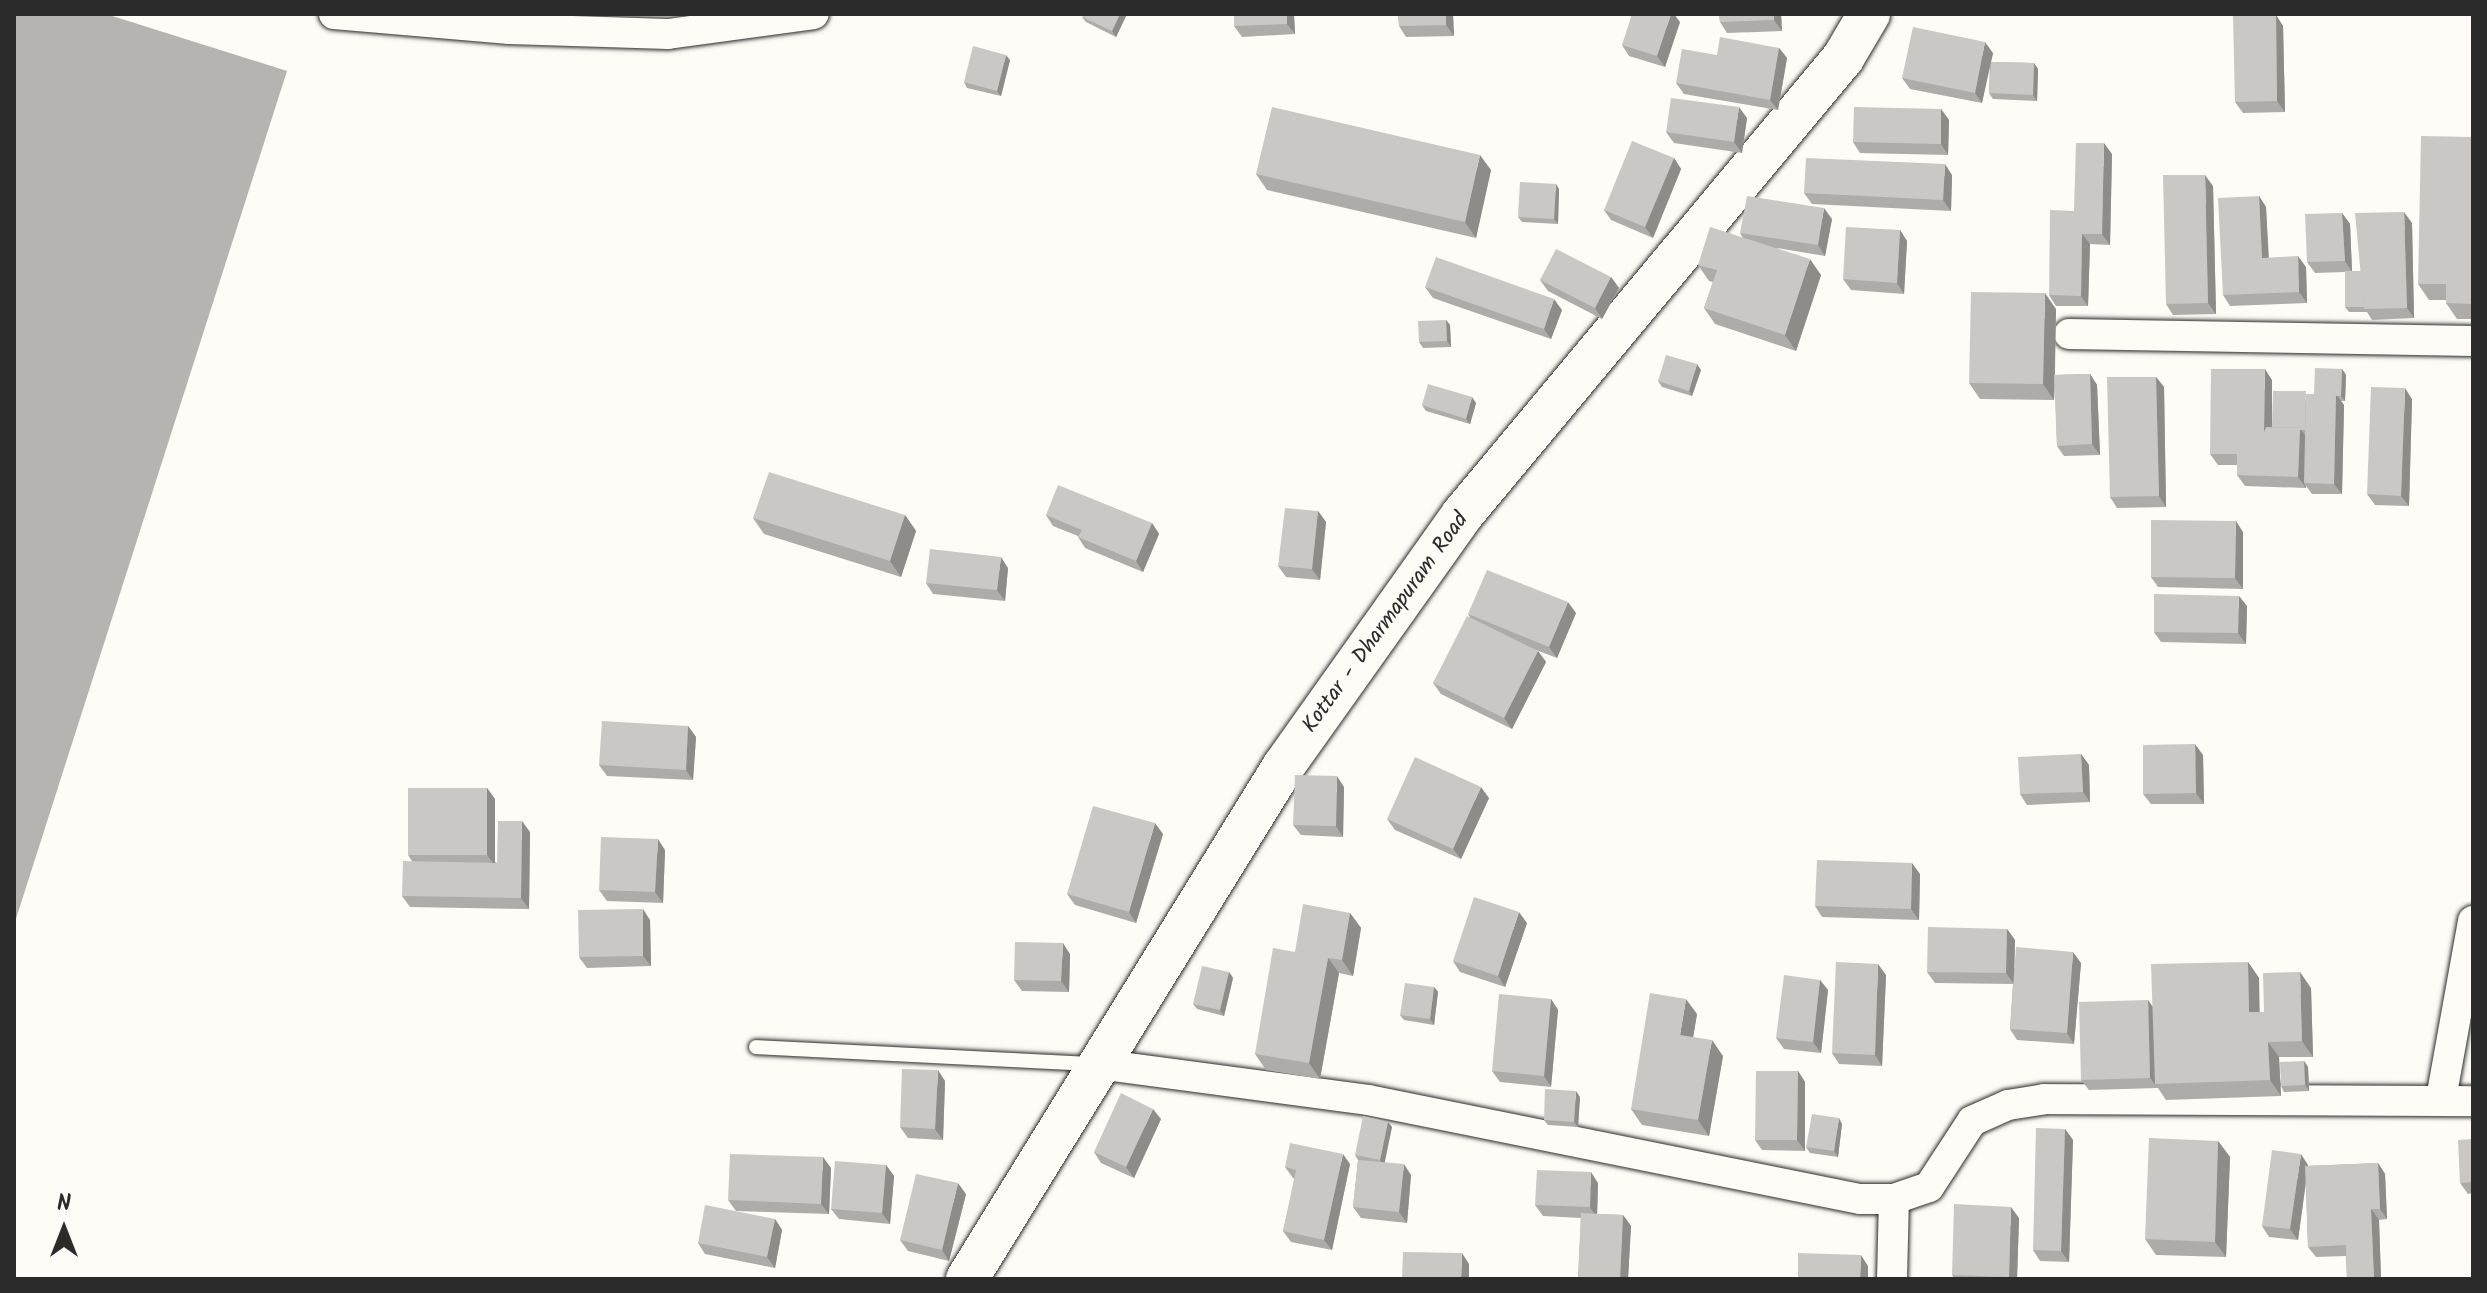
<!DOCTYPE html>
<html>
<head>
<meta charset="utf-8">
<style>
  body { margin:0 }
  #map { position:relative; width:2487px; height:1293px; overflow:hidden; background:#fdfcf7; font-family:Kalam,sans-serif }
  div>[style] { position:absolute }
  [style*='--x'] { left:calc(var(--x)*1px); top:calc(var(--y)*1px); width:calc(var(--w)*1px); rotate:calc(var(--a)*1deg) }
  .water>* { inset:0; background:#b5b4b1 }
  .roads { filter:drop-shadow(0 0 2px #2b2b2b) drop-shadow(0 0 2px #2b2b2b) }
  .lane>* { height:14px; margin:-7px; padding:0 7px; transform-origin:7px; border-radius:7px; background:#fdfcf7 }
  .street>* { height:30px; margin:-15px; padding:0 15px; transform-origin:15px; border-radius:15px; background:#fdfcf7 }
  .secondary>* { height:42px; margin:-21px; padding:0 21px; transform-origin:21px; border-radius:21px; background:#fdfcf7 }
  .wall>* { inset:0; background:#adaca9 }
  .shaded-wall>* { inset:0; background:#8d8c89 }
  .building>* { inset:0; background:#c9c8c4 }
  span { translate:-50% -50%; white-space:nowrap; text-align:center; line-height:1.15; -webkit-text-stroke:6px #fdfcf7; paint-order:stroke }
  .street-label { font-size:22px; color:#2b2b2b }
  .frame { position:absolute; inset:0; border:16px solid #2b2b2b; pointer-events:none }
  .north { position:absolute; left:24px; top:1189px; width:80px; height:80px; -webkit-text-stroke:6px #fdfcf7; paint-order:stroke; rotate:0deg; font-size:22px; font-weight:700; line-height:32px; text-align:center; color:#2b2b2b }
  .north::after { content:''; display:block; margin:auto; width:28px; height:36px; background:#2b2b2b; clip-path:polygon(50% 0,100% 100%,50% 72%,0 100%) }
</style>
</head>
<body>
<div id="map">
  <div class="water">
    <i style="clip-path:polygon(14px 14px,106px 14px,287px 71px,14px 925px)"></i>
  </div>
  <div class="roads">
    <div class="lane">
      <i style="--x:756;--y:1047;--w:338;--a:2.9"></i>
    </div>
    <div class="street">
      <i style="--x:334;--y:14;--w:176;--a:4.9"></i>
      <i style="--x:509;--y:29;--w:159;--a:1.8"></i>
      <i style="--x:668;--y:34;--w:147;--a:-7.8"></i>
      <i style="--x:2069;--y:334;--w:404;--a:1"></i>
      <i style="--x:1099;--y:1064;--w:271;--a:7.6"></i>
      <i style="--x:1368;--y:1100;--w:502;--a:11.38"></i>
      <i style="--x:1860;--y:1199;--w:34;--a:0"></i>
      <i style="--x:1894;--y:1199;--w:37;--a:-19"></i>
      <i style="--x:1929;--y:1187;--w:79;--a:-56.9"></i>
      <i style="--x:1972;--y:1121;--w:39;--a:-24"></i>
      <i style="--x:2008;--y:1105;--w:36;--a:-9"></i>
      <i style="--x:2044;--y:1099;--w:429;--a:0.3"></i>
      <i style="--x:2441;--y:1099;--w:181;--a:-79.8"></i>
      <i style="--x:1892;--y:1279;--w:80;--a:-88.6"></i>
    </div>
    <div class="secondary">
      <i style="--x:967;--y:1279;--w:602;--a:-58.32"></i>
      <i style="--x:1283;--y:767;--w:309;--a:-54.6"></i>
      <i style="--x:1462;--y:515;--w:595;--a:-50.18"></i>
      <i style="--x:1843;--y:58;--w:51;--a:-59.4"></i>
    </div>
  </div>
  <div class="wall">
    <i style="clip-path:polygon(1127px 14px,1116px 37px,1086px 22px,1082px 17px)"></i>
    <i style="clip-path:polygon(1234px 14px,1294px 14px,1295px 34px,1242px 37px,1234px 26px)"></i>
    <i style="clip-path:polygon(1398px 14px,1453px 14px,1454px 36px,1406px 37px,1399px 26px)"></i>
    <i style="clip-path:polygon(1719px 14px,1781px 14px,1782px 31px,1727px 33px,1720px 22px)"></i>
    <i style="clip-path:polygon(2276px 15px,2283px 26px,2285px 112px,2243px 113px,2235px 102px)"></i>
    <i style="clip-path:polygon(1680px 22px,1665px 67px,1629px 56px,1622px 45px)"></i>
    <i style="clip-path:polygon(1779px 48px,1787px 58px,1778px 110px,1684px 94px,1676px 83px)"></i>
    <i style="clip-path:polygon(1993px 53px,1991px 62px,2034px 63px,2038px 69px,2037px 101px,1993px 99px,1989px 93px,1990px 63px,1982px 103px,1910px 89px,1902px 78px)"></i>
    <i style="clip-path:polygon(1010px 60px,1001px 96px,967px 88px,964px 82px)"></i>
    <i style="clip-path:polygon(1941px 109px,1949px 120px,1948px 155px,1860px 153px,1853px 142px)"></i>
    <i style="clip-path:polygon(1747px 118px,1742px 153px,1674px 143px,1666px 132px)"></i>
    <i style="clip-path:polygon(2473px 137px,2473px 319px,2457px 319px,2446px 303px,2446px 300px,2429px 300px,2418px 284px)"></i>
    <i style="clip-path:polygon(2112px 154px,2110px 245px,2090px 244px,2088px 306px,2056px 306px,2049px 295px,2074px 211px)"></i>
    <i style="clip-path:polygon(1674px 158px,1681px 169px,1653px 238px,1611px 220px,1604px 210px)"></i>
    <i style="clip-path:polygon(1491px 170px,1476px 238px,1267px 190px,1256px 174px)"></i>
    <i style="clip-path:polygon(1952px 175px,1951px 211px,1812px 204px,1804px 193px)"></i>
    <i style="clip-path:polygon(2213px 186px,2216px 314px,2173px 315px,2166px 304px)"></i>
    <i style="clip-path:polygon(1559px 189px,1558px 224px,1522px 222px,1518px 217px)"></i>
    <i style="clip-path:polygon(2259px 196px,2266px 207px,2269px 258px,2306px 267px,2307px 303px,2230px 306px,2223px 295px)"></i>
    <i style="clip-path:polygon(2342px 213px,2350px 224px,2352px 271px,2361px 271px,2412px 223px,2414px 318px,2372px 320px,2367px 312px,2349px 312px,2345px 307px,2345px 272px,2315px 273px,2307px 262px)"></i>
    <i style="clip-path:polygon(1832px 219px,1825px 256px,1777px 248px,1821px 275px,1796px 351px,1715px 324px,1704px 308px,1713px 282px,1709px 281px,1698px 265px,1743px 238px,1740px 233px)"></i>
    <i style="clip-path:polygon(1900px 230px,1907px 241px,1904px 294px,1851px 290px,1843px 279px)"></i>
    <i style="clip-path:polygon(1611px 277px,1619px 288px,1602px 319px,1548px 291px,1540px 280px)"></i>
    <i style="clip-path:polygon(1425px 287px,1562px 310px,1551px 339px,1433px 298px)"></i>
    <i style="clip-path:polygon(2056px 309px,2055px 375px,2090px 374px,2097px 385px,2100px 455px,2064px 456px,2057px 446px,2055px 385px,2054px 400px,1980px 399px,1969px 383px)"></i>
    <i style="clip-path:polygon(1446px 320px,1450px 325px,1451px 347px,1423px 348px,1419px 342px)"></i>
    <i style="clip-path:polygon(2342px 369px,2346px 375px,2345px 401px,2341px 401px,2344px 405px,2342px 494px,2312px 494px,2306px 486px,2306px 488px,2245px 486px,2237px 475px,2237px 465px,2218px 465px,2210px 454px,2272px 380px,2272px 427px,2314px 394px)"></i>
    <i style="clip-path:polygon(1701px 370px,1692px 396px,1662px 387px,1658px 381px)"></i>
    <i style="clip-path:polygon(2156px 377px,2164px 387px,2166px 507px,2117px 508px,2110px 497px)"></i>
    <i style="clip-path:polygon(2412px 399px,2409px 506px,2375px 505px,2367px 494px)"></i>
    <i style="clip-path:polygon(1476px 403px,1470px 424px,1426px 411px,1422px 405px)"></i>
    <i style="clip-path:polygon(1318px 511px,1326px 522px,1320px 580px,1286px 577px,1278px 566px)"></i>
    <i style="clip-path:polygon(905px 515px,916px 531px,901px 577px,764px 534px,753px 518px)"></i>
    <i style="clip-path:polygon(1046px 515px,1152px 523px,1159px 534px,1143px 572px,1085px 548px,1078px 537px,1078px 536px,1053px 526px)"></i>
    <i style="clip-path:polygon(2243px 532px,2243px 589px,2158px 587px,2151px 577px)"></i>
    <i style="clip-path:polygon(1008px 568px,1005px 601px,933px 594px,926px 583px)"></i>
    <i style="clip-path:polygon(2247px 606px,2246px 644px,2161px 642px,2154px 632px)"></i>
    <i style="clip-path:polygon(1576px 613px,1557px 658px,1531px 648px,1538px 651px,1546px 662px,1512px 729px,1441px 694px,1433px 683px,1470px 617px,1468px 614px)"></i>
    <i style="clip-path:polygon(688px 726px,696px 737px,693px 780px,607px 776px,599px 765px)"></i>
    <i style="clip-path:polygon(2081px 754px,2089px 765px,2090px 802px,2027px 805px,2020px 794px)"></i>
    <i style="clip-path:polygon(2203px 755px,2204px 804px,2151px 804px,2143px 794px)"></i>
    <i style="clip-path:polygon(1344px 787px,1343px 837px,1301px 835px,1293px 825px)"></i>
    <i style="clip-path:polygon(487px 788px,495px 799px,495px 862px,497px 863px,530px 832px,529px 909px,410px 907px,402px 896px,412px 861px,408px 855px)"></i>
    <i style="clip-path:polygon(1489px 798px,1461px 859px,1395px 830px,1387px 819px)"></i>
    <i style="clip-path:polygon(1163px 834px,1136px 923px,1075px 905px,1067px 894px)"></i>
    <i style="clip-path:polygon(665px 850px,663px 903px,607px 901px,599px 890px)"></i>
    <i style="clip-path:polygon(1920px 874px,1919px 920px,1822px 917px,1815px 906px)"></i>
    <i style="clip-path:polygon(1350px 913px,1361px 928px,1353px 976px,1339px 973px,1320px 1079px,1266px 1070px,1255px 1054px,1295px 952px)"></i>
    <i style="clip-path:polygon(650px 920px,651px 966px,587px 968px,579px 957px)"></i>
    <i style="clip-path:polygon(1527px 923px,1505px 987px,1460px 972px,1453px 961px)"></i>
    <i style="clip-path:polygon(2007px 929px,2015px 940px,2014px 968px,2081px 963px,2074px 1044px,2017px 1040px,2010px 1029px,2013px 984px,1935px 983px,1927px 972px)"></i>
    <i style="clip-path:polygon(1070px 954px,1069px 992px,1022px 991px,1014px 980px)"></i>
    <i style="clip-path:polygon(2248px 962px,2259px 978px,2259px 1012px,2264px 1012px,2311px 988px,2313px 1057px,2279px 1057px,2281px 1096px,2166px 1100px,2158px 1088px,2089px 1090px,2081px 1080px,2152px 1006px)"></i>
    <i style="clip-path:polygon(1229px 972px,1233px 978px,1224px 1016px,1197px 1009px,1193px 1004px)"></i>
    <i style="clip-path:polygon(1886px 975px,1882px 1066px,1839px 1064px,1832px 1053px)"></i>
    <i style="clip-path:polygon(1820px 980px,1828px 990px,1821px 1053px,1784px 1049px,1776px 1038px)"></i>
    <i style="clip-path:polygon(1434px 987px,1438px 992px,1434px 1025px,1404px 1020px,1400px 1015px)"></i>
    <i style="clip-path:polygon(1551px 999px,1558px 1010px,1551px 1087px,1500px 1082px,1492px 1071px)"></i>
    <i style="clip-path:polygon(1697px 1014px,1693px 1037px,1723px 1056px,1709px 1136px,1642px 1125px,1631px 1109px)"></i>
    <i style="clip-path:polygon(2304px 1061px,2308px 1067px,2309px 1091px,2284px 1092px,2281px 1086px)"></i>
    <i style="clip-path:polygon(1798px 1071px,1805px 1082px,1805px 1151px,1762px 1150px,1755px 1140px)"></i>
    <i style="clip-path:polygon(945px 1081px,943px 1140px,908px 1138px,900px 1127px)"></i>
    <i style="clip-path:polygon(1580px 1097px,1578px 1127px,1548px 1125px,1544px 1120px)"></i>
    <i style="clip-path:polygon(1161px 1119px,1134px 1178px,1101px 1163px,1094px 1152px)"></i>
    <i style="clip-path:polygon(1388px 1122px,1392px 1127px,1384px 1162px,1411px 1175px,1407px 1223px,1361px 1218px,1353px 1207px,1358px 1160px,1355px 1155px)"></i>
    <i style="clip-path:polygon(1842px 1124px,1838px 1157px,1810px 1153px,1806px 1147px)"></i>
    <i style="clip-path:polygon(2065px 1129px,2073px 1140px,2069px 1262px,2040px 1261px,2033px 1250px)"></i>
    <i style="clip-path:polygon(2473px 1139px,2473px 1193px,2468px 1194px,2460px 1183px)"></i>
    <i style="clip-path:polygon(2218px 1141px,2230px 1157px,2226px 1257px,2156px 1255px,2145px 1239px)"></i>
    <i style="clip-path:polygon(2378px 1163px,2385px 1174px,2387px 1219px,2379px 1220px,2381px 1279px,2347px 1279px,2346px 1256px,2316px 1257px,2308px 1247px,2306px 1183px,2298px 1240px,2269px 1237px,2262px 1226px,2308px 1165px,2308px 1166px)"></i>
    <i style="clip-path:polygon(1350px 1164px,1332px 1250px,1291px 1242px,1283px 1231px,1295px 1179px,1293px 1178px,1285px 1167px)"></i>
    <i style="clip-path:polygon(886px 1165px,894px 1176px,890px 1224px,839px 1219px,831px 1209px)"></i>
    <i style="clip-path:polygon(831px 1168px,829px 1214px,736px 1211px,728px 1200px)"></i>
    <i style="clip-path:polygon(1598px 1183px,1597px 1214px,1623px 1215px,1631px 1226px,1628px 1279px,1578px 1279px,1581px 1218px,1543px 1216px,1535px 1205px)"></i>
    <i style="clip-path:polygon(966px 1194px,949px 1261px,908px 1251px,900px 1240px)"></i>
    <i style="clip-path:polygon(2019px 1218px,2017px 1279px,1937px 1279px,1954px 1278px,1952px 1275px)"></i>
    <i style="clip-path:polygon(775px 1219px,782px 1230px,775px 1268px,705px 1254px,698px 1243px)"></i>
  </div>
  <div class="shaded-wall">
    <i style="clip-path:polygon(1120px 14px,1127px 14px,1116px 37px,1112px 31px)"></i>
    <i style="clip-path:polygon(1287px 14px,1294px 14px,1295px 34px,1287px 24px)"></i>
    <i style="clip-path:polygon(1446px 14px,1453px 14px,1454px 36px,1446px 25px)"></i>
    <i style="clip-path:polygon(1671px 14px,1674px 14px,1680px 22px,1665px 67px,1657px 56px)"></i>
    <i style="clip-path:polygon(1774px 14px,1781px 14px,1782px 31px,1774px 20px)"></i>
    <i style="clip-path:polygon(2276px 15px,2283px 26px,2285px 112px,2277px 101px)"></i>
    <i style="clip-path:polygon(1985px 42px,1993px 53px,1982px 103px,1975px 93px)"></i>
    <i style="clip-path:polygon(1779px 48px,1787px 58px,1778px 110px,1770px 100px)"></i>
    <i style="clip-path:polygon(1006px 55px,1010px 60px,1001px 96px,997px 91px)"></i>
    <i style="clip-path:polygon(2034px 63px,2038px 69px,2037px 101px,2033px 95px)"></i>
    <i style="clip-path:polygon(1739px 107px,1747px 118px,1742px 153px,1734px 142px)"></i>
    <i style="clip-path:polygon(1941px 109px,1949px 120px,1948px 155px,1941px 144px)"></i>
    <i style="clip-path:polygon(2104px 143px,2112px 154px,2110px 245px,2102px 234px)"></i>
    <i style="clip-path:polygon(1480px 155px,1491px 170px,1476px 238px,1465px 222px)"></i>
    <i style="clip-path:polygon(1674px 158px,1681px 169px,1653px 238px,1645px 227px)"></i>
    <i style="clip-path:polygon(1945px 164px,1952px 175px,1951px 211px,1943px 200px)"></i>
    <i style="clip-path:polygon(2205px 175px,2213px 186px,2216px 314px,2208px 303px)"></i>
    <i style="clip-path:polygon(1556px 184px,1559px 189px,1558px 224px,1554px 219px)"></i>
    <i style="clip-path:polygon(2259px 196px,2266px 207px,2269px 269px,2262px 258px)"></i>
    <i style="clip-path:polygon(1824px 208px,1832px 219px,1825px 256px,1818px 245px)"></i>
    <i style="clip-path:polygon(2404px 212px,2412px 223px,2414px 318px,2407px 308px)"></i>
    <i style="clip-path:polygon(2342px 213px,2350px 224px,2352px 272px,2345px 261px)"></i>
    <i style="clip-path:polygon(1900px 230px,1907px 241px,1904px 294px,1897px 283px)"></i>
    <i style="clip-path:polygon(2082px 234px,2090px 244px,2088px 306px,2081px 296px)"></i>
    <i style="clip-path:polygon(2298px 256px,2306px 267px,2307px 303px,2299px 292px)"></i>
    <i style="clip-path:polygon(1810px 259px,1821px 275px,1796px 351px,1785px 335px)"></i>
    <i style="clip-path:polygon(1611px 277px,1619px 288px,1602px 319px,1595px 308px)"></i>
    <i style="clip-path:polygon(2045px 293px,2056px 309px,2054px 400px,2043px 384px)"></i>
    <i style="clip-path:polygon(1554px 299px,1562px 310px,1551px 339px,1544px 329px)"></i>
    <i style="clip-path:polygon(1446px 320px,1450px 325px,1451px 347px,1447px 341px)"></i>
    <i style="clip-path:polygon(1697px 364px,1701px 370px,1692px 396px,1689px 391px)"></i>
    <i style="clip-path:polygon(2265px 369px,2272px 380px,2272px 443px,2264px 432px)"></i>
    <i style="clip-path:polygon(2342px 369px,2346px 375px,2345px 401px,2341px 396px)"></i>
    <i style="clip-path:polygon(2090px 374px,2097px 385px,2100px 455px,2092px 444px)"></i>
    <i style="clip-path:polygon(2156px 377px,2164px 387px,2166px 507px,2159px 496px)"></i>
    <i style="clip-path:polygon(2405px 388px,2412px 399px,2409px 506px,2401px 496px)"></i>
    <i style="clip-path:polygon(2336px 394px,2344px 405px,2342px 494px,2334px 484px)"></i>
    <i style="clip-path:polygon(1472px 397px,1476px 403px,1470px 424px,1466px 419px)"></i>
    <i style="clip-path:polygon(2300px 428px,2308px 439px,2304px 483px,2306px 488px,2298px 477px)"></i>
    <i style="clip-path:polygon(1318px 511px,1326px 522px,1320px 580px,1312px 569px)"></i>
    <i style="clip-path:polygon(905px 515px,916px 531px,901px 577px,890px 561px)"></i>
    <i style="clip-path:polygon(2236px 521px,2243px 532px,2243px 589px,2235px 578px)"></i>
    <i style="clip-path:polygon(1152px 523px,1159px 534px,1143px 572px,1136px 561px)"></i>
    <i style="clip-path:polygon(1001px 557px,1008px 568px,1005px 601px,997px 590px)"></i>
    <i style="clip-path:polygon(2239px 596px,2247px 606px,2246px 644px,2238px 633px)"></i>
    <i style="clip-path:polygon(1568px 602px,1576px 613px,1557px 658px,1549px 647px)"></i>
    <i style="clip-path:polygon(1538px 651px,1546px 662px,1512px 729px,1504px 718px)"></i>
    <i style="clip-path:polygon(688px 726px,696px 737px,693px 780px,686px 770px)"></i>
    <i style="clip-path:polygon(2195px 744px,2203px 755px,2204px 804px,2196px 793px)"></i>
    <i style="clip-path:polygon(2081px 754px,2089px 765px,2090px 802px,2083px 792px)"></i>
    <i style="clip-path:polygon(1337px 776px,1344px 787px,1343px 837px,1336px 826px)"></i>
    <i style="clip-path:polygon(1481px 787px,1489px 798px,1461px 859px,1453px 849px)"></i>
    <i style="clip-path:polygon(487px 788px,495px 799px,495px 866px,487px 855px)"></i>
    <i style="clip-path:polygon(522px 821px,530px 832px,529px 909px,521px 898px)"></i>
    <i style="clip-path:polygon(1155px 823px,1163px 834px,1136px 923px,1129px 912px)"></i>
    <i style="clip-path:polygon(658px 839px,665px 850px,663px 903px,655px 892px)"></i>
    <i style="clip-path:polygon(1912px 863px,1920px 874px,1919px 920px,1911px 909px)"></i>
    <i style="clip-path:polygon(643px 909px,650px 920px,651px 966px,643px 956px)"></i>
    <i style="clip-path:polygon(1519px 912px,1527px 923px,1505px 987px,1498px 976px)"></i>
    <i style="clip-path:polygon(1350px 913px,1361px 928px,1353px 976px,1342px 960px)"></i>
    <i style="clip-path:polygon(2007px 929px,2015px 940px,2014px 984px,2006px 973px)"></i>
    <i style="clip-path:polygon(1063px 943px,1070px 954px,1069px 992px,1061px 981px)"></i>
    <i style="clip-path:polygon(2073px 952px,2081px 963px,2074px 1044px,2067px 1033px)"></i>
    <i style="clip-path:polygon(1328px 958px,1339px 973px,1320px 1079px,1309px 1063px)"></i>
    <i style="clip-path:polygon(2248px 962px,2259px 978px,2260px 1028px,2249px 1012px)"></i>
    <i style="clip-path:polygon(1878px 964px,1886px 975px,1882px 1066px,1875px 1055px)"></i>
    <i style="clip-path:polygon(1229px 972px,1233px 978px,1224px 1016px,1220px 1010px)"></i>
    <i style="clip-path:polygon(2300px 972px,2311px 988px,2313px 1057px,2302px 1041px)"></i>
    <i style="clip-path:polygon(1820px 980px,1828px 990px,1821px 1053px,1813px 1042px)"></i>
    <i style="clip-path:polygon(1434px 987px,1438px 992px,1434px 1025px,1430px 1019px)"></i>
    <i style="clip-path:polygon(1551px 999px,1558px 1010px,1551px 1087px,1544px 1076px)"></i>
    <i style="clip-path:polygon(1686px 999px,1697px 1014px,1691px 1050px,1680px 1035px)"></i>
    <i style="clip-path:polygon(2148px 1000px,2156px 1011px,2155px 1084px,2158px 1088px,2150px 1078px)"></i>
    <i style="clip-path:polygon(1712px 1040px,1723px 1056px,1709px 1136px,1698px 1120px)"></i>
    <i style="clip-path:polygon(2268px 1042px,2279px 1057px,2281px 1096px,2270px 1080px)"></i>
    <i style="clip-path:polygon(2304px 1061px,2308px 1067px,2309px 1091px,2305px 1085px)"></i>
    <i style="clip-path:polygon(938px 1070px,945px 1081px,943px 1140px,935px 1129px)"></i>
    <i style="clip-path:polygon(1798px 1071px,1805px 1082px,1805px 1151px,1797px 1140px)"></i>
    <i style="clip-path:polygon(1576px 1091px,1580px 1097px,1578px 1127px,1574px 1122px)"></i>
    <i style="clip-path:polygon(1153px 1109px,1161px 1119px,1134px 1178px,1126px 1167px)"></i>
    <i style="clip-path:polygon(1839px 1118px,1842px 1124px,1838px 1157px,1834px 1151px)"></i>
    <i style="clip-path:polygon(1388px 1122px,1392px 1127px,1384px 1166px,1380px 1160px)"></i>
    <i style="clip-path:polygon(2065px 1129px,2073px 1140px,2069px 1262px,2061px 1251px)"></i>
    <i style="clip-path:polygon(2218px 1141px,2230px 1157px,2226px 1257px,2215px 1242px)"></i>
    <i style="clip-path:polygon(1343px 1154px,1350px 1164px,1332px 1250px,1324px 1240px)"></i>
    <i style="clip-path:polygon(2301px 1154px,2308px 1165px,2298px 1240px,2290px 1229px)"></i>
    <i style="clip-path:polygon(823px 1157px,831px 1168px,829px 1214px,821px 1204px)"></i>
    <i style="clip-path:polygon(2378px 1163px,2385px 1174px,2387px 1219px,2380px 1209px)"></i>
    <i style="clip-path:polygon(1404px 1164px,1411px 1175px,1407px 1223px,1399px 1212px)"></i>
    <i style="clip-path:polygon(886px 1165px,894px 1176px,890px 1224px,882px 1213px)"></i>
    <i style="clip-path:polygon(1591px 1172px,1598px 1183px,1597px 1218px,1590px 1207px)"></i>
    <i style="clip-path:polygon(958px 1183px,966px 1194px,949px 1261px,942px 1250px)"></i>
    <i style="clip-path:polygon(2011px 1207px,2019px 1218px,2017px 1279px,2010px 1279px,2009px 1277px)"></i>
    <i style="clip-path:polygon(2371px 1209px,2379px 1220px,2381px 1279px,2375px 1279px,2374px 1278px)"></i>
    <i style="clip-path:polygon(1623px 1215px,1631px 1226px,1628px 1279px,1620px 1279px)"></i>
    <i style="clip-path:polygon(775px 1219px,782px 1230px,775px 1268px,767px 1257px)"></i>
    <i style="clip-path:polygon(1462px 1253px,1469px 1264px,1469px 1279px,1461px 1279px)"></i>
    <i style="clip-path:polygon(1861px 1255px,1868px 1266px,1868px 1279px,1860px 1279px)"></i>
  </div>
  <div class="building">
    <i style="clip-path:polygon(1084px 14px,1120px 14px,1112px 31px,1082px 17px)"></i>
    <i style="clip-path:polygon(1234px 14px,1287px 14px,1287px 24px,1234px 26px)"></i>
    <i style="clip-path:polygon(1398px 14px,1446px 14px,1446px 25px,1399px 26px)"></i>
    <i style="clip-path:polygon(1632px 14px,1671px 14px,1657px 56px,1622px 45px)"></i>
    <i style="clip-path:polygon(1719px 14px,1774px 14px,1774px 20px,1720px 22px)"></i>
    <i style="clip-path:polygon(2276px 15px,2277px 101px,2235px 102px,2233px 16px)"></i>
    <i style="clip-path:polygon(1913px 27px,1985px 42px,1975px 93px,1902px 78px)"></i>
    <i style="clip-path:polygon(1720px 37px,1779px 48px,1770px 100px,1676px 83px,1682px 49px,1717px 55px)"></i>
    <i style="clip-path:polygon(973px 46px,1006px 55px,997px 91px,964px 82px)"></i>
    <i style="clip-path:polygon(1991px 62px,2034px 63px,2033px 95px,1989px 93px)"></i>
    <i style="clip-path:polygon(1671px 98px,1739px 107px,1734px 142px,1666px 132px)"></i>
    <i style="clip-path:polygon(1272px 107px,1480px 155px,1465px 222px,1256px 174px)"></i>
    <i style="clip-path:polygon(1854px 107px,1941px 109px,1941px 144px,1853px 142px)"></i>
    <i style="clip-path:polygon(2421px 136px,2473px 137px,2473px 304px,2446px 303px,2446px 284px,2418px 284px)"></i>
    <i style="clip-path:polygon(1632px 141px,1674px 158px,1645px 227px,1604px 210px)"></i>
    <i style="clip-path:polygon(2076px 143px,2104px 143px,2102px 234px,2082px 234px,2081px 296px,2049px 295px,2050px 210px,2074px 211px)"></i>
    <i style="clip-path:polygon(1806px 158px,1945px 164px,1943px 200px,1804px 193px)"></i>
    <i style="clip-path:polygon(2163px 175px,2205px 175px,2208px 303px,2166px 304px)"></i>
    <i style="clip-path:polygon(1520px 182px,1556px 184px,1554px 219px,1518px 217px)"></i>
    <i style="clip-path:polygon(1747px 196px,1824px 208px,1818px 245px,1740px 233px)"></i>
    <i style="clip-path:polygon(2259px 196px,2262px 258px,2298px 256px,2299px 292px,2223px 295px,2218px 198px)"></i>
    <i style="clip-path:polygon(2404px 212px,2407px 308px,2364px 309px,2355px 213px)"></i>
    <i style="clip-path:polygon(2342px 213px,2345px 261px,2307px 262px,2305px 214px)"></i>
    <i style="clip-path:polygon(1710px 227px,1810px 259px,1785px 335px,1704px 308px,1717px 270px,1698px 265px)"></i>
    <i style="clip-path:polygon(1846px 227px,1900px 230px,1897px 283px,1843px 279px)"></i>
    <i style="clip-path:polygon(1556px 249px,1611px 277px,1595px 308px,1540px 280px)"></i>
    <i style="clip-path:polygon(1436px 257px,1554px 299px,1544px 329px,1425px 287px)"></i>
    <i style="clip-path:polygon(2345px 271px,2361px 271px,2364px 307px,2345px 307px)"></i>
    <i style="clip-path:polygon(1971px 292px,2045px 293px,2043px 384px,1969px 383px)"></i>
    <i style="clip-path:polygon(1446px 320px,1447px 341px,1419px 342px,1418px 321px)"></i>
    <i style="clip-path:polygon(1666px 355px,1697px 364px,1689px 391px,1658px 381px)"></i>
    <i style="clip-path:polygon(2315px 368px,2342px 369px,2341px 396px,2336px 396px,2336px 394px,2314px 394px)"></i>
    <i style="clip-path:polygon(2211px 369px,2265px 369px,2264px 432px,2266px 427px,2300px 428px,2298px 477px,2237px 475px,2237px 454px,2210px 454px)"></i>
    <i style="clip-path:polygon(2090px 374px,2092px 444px,2057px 446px,2054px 375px)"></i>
    <i style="clip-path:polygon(2107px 377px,2156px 377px,2159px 496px,2110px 497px)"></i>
    <i style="clip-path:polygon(1428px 384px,1472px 397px,1466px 419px,1422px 405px)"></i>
    <i style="clip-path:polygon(2371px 387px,2405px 388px,2401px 496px,2367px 494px)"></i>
    <i style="clip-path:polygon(2273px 391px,2306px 391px,2305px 430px,2300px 430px,2300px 428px,2272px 427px)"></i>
    <i style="clip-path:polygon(2306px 394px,2336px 394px,2334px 484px,2304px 483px)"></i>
    <i style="clip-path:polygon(769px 472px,905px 515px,890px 561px,753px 518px)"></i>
    <i style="clip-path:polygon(1058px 485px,1152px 523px,1136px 561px,1078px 537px,1082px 530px,1046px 515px)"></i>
    <i style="clip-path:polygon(1285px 508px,1318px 511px,1312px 569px,1278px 566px)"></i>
    <i style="clip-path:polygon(2151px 520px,2236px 521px,2235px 578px,2151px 577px)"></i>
    <i style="clip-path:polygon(930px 549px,1001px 557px,997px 590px,926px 583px)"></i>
    <i style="clip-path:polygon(1487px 570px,1568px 602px,1549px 647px,1468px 614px)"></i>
    <i style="clip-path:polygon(2154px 594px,2239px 596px,2238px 633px,2154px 632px)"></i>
    <i style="clip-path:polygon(1467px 616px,1538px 651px,1504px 718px,1433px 683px)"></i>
    <i style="clip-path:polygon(602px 721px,688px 726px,686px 770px,599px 765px)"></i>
    <i style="clip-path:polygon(2195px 744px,2196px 793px,2143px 794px,2143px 745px)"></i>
    <i style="clip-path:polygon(2081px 754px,2083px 792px,2020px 794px,2018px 757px)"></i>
    <i style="clip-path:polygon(1415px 757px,1481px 787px,1453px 849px,1387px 819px)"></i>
    <i style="clip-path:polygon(1295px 775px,1337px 776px,1336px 826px,1293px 825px)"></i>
    <i style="clip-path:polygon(408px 788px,487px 788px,487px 855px,408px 855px)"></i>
    <i style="clip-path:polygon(1093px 806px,1155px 823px,1129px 912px,1067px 894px)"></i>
    <i style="clip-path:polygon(498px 821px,522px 821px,521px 898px,402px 896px,403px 861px,497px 863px)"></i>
    <i style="clip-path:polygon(601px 837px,658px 839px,655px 892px,599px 890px)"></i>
    <i style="clip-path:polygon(1817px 860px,1912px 863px,1911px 909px,1815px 906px)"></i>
    <i style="clip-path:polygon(1474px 897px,1519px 912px,1498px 976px,1453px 961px)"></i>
    <i style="clip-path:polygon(1303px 904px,1350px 913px,1342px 960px,1328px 958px,1309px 1063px,1255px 1054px,1273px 948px,1295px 952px)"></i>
    <i style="clip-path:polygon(643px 909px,643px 956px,579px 957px,578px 910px)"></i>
    <i style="clip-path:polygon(1928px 927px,2007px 929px,2006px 973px,1927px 972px)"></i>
    <i style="clip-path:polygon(1015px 942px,1063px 943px,1061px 981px,1014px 980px)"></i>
    <i style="clip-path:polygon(2016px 947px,2073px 952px,2067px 1033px,2010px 1029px)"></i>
    <i style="clip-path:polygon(1836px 962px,1878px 964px,1875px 1055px,1832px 1053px)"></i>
    <i style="clip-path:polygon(2248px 962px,2249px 1012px,2264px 1012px,2263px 973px,2300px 972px,2302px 1041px,2268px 1042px,2270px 1080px,2155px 1084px,2151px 964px)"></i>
    <i style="clip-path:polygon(1202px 966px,1229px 972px,1220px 1010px,1193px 1004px)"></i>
    <i style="clip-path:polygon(1784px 975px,1820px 980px,1813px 1042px,1776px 1038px)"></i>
    <i style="clip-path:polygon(1405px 983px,1434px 987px,1430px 1019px,1400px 1015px)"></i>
    <i style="clip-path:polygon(1650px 993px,1686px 999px,1680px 1035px,1712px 1040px,1698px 1120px,1631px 1109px)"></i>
    <i style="clip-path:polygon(1499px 994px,1551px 999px,1544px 1076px,1492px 1071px)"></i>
    <i style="clip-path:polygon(2148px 1000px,2150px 1078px,2081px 1080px,2079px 1002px)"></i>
    <i style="clip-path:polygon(2304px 1061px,2305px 1085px,2281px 1086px,2280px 1062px)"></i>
    <i style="clip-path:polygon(902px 1069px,938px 1070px,935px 1129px,900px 1127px)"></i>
    <i style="clip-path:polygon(1756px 1071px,1798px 1071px,1797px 1140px,1755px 1140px)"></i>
    <i style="clip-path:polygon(1545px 1089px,1576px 1091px,1574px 1122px,1544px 1120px)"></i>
    <i style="clip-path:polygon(1121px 1093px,1153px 1109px,1126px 1167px,1094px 1152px)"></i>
    <i style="clip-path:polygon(1812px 1114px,1839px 1118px,1834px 1151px,1806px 1147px)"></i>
    <i style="clip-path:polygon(1363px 1116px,1388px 1122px,1380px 1160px,1355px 1155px)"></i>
    <i style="clip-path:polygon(2036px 1128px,2065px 1129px,2061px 1251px,2033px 1250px)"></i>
    <i style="clip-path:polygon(2149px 1138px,2218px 1141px,2215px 1242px,2145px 1239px)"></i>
    <i style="clip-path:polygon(2473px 1139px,2473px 1182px,2460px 1183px,2458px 1140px)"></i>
    <i style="clip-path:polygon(1290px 1143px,1343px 1154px,1324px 1240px,1283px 1231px,1296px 1170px,1285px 1167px)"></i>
    <i style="clip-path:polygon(2272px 1150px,2301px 1154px,2290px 1229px,2262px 1226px)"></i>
    <i style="clip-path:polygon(730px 1154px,823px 1157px,821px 1204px,728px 1200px)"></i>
    <i style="clip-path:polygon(1358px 1160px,1404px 1164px,1399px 1212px,1353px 1207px)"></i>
    <i style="clip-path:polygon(835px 1161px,886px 1165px,882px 1213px,831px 1209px)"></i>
    <i style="clip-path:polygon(2378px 1163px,2380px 1209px,2371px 1209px,2374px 1278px,2347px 1279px,2346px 1245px,2308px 1247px,2305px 1166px)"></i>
    <i style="clip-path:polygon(1537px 1170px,1591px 1172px,1590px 1207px,1535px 1205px)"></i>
    <i style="clip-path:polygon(916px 1174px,958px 1183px,942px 1250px,900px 1240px)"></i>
    <i style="clip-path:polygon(1954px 1204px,2011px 1207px,2009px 1277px,1952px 1275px)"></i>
    <i style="clip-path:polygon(705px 1205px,775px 1219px,767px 1257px,698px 1243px)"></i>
    <i style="clip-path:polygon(1581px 1213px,1623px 1215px,1620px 1279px,1578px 1279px)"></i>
    <i style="clip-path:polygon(1403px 1252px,1462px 1253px,1461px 1279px,1402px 1279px)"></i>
    <i style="clip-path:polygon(1798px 1253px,1861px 1255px,1860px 1279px,1798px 1279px)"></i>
    <i style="clip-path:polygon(1937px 1278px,1988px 1279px,1937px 1279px)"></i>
  </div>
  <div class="street-label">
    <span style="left:1386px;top:623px;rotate:-54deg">Kottar - Dharmapuram Road</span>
  </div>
  <div class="frame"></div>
  <div class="north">N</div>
</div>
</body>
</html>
